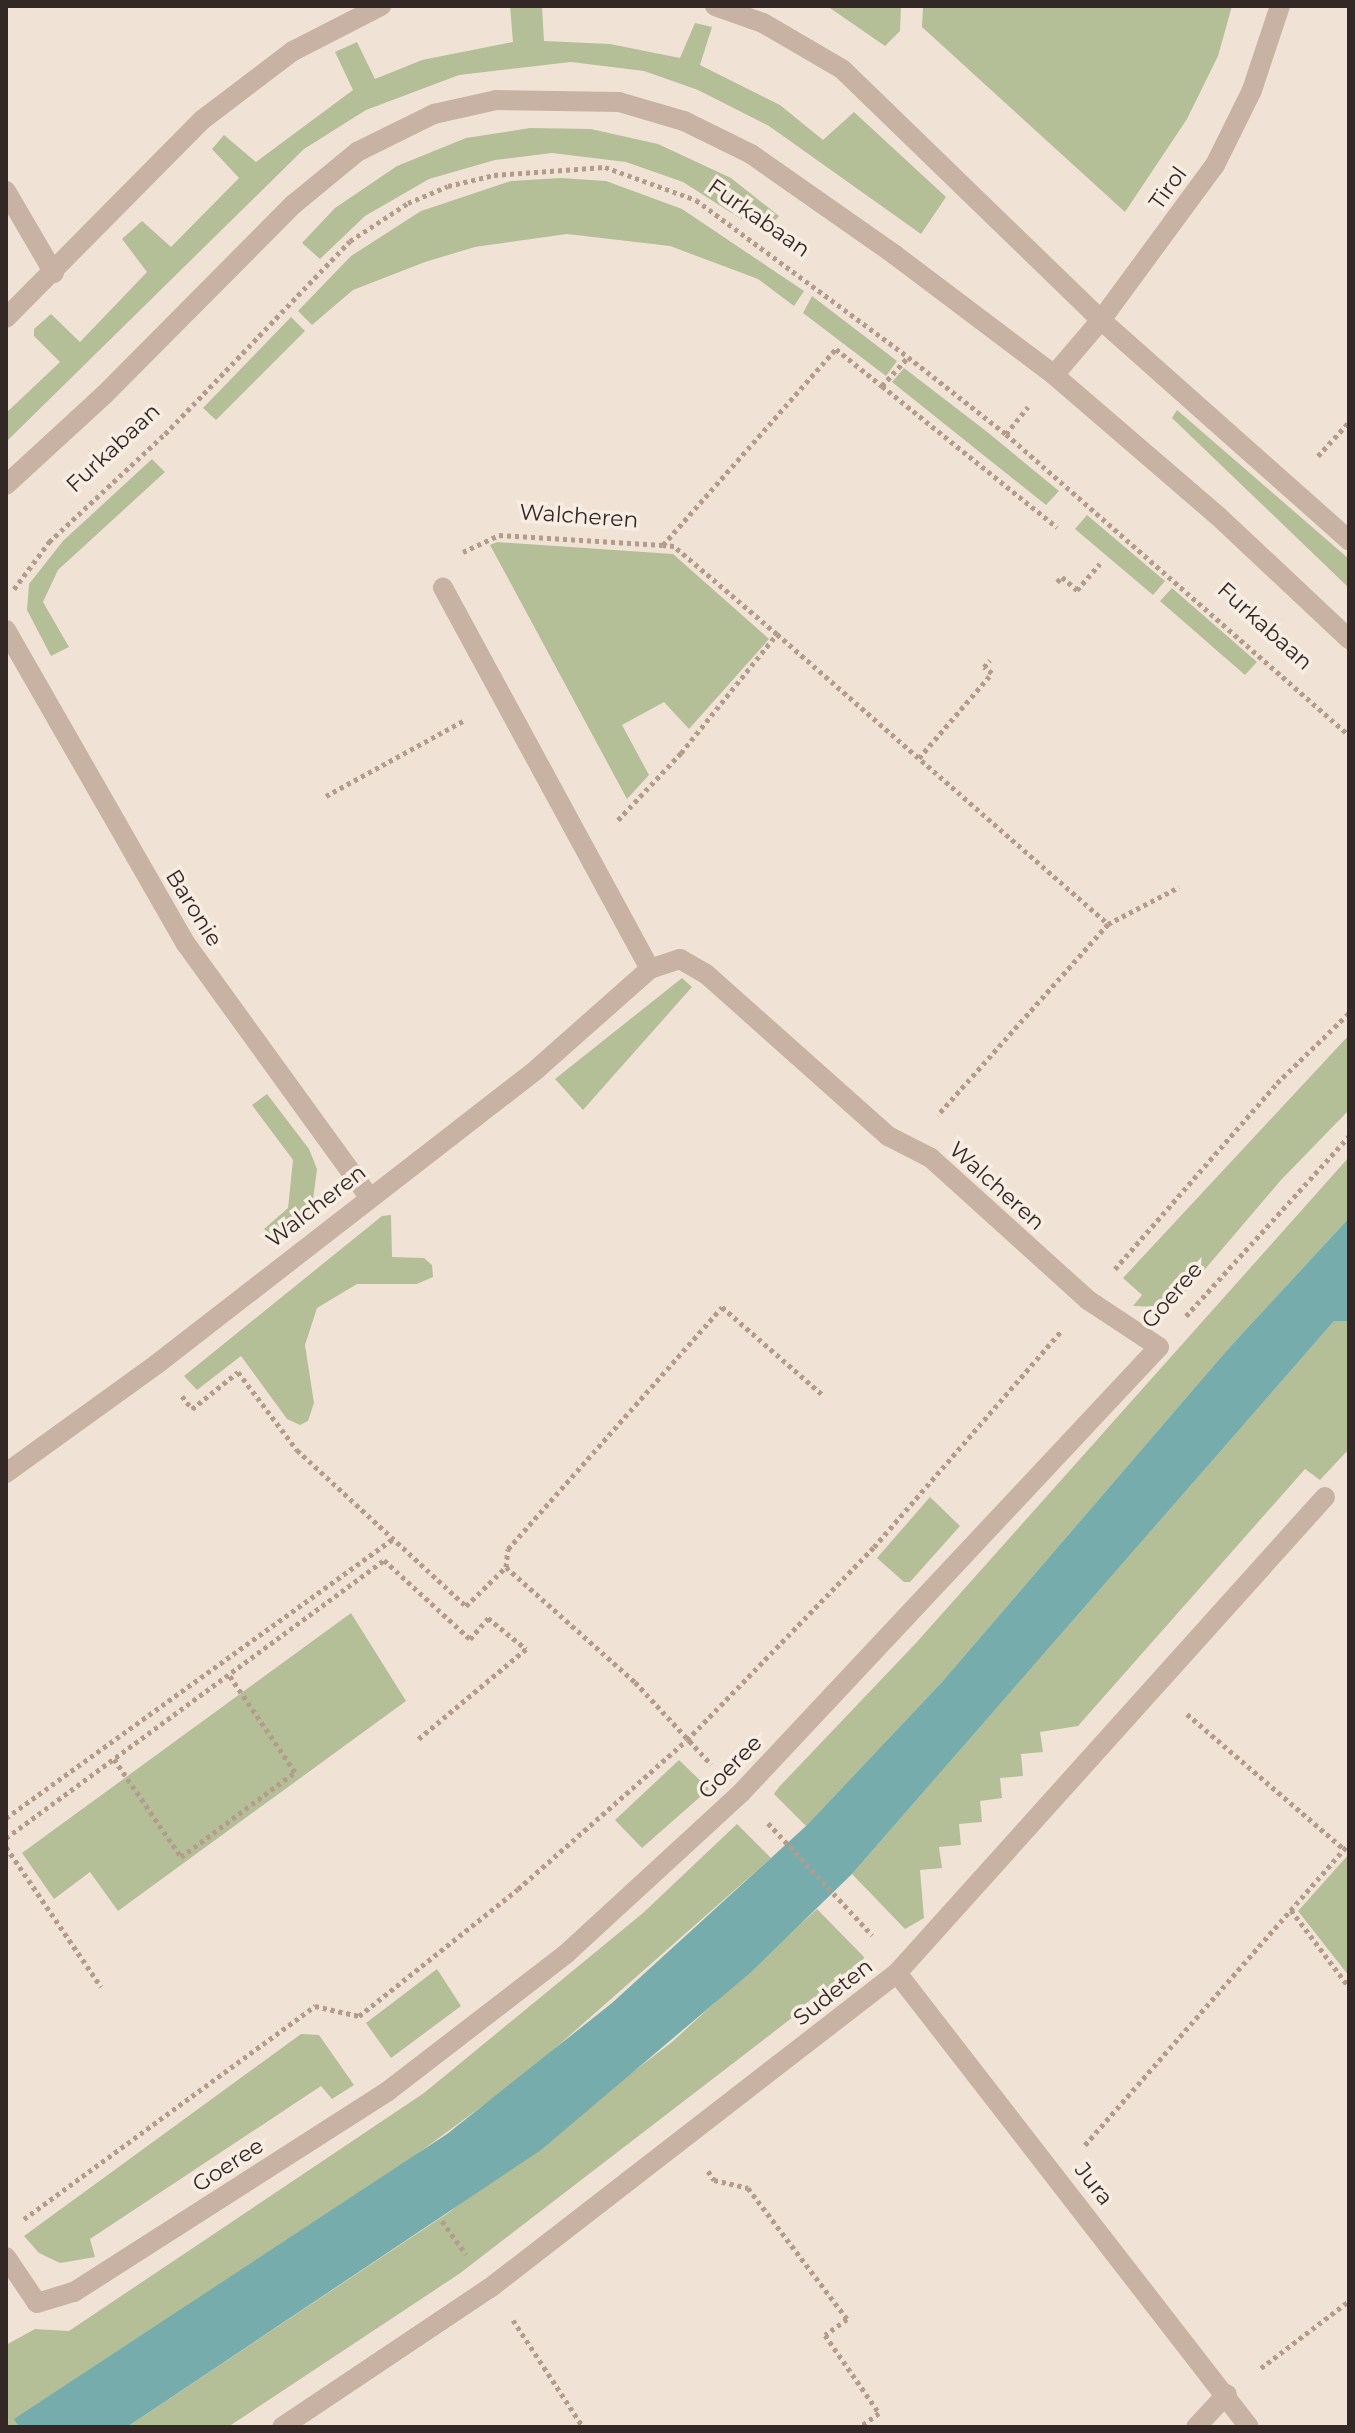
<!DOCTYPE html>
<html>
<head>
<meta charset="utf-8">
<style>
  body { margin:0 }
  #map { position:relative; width:1355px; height:2433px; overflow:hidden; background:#f0e3d6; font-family:Montserrat,sans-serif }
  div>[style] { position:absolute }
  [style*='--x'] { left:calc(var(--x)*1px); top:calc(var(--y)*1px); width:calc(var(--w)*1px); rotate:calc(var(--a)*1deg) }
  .green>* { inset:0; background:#b4bf97 }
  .water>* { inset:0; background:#76adac }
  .path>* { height:5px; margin-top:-2.5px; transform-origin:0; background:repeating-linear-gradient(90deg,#b49c8d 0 4px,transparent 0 8px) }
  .pedestrian>* { height:20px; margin:-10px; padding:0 10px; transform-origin:10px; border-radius:10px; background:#c8b2a3 }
  .minor>* { height:20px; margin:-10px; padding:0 10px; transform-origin:10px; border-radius:10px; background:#c8b2a3 }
  .tertiary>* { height:20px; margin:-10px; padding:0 10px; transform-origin:10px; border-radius:10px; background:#c8b2a3 }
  span { translate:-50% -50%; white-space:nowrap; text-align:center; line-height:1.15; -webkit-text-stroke:7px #f8ede2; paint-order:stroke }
  .street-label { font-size:22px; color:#332825 }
  .frame { position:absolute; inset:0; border:8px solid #332825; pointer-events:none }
</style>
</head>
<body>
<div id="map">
  <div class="green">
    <i style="clip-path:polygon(510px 6px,542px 6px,544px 41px,610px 44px,680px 58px,695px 23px,712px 27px,700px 65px,780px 105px,823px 140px,854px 112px,946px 197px,921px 234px,769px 126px,698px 90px,644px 71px,571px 62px,459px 75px,366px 110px,304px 149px,6px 442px,6px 413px,60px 362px,34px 336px,34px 329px,51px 314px,80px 342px,147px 272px,122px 239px,142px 221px,171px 247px,239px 178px,212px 149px,224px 135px,256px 162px,353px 90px,335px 52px,357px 42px,375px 79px,422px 60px,513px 42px)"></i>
    <i style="clip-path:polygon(827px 6px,901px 6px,900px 31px,885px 46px)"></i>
    <i style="clip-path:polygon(923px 6px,1232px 6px,1218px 56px,1187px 119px,1125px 212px,922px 27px)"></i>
    <i style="clip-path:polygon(530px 128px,591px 129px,658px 144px,731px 178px,779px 216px,763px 233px,683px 182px,626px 162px,552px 153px,495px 160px,429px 179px,365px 216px,320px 259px,302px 243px,335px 208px,397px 166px,466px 138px)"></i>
    <i style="clip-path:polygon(561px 178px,606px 181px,682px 209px,804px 291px,794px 306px,758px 279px,670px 246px,567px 234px,475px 247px,425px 262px,353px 290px,312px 325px,298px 311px,351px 256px,421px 211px,511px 181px)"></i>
    <i style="clip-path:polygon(812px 296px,897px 361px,886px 376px,803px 313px)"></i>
    <i style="clip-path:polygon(291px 317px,305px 331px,216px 420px,203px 408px)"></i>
    <i style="clip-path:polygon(904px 368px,986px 431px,1059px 491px,1046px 505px,892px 382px)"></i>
    <i style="clip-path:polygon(1177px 410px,1349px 559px,1349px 588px,1172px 418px)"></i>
    <i style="clip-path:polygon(152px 459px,165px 472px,58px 570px,43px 602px,69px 647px,51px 656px,27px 610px,29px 584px,63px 541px)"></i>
    <i style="clip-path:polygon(1087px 515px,1165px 581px,1153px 595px,1075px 529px)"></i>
    <i style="clip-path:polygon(497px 542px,673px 554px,769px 639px,689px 729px,664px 702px,622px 725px,649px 775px,627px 799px,490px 545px)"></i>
    <i style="clip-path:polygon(1172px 588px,1257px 662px,1245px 675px,1160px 601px)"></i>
    <i style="clip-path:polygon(682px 978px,692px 987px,583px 1110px,555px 1079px)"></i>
    <i style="clip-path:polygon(1349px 1035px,1349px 1110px,1281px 1180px,1183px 1295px,1161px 1307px,1133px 1306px,1142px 1295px,1123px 1278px)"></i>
    <i style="clip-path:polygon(267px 1094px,309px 1149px,317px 1169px,312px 1208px,276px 1242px,264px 1229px,288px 1208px,293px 1160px,252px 1105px)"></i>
    <i style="clip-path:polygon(1349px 1157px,1349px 1218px,1228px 1349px,941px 1683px,806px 1826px,774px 1794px,779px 1787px,916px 1643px)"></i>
    <i style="clip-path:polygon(391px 1215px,392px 1257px,424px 1258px,432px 1265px,433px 1277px,417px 1284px,357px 1284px,317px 1308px,305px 1345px,314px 1403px,308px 1421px,300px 1425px,287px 1419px,241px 1356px,197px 1390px,184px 1376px,382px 1216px)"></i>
    <i style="clip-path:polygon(1334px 1321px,1349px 1321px,1349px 1449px,1320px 1480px,1305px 1469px,1078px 1726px,1040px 1732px,1043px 1752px,1021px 1754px,1023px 1776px,1000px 1778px,1002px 1798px,980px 1801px,982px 1822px,959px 1824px,961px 1845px,939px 1847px,942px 1868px,920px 1870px,924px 1918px,905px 1929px,852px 1874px)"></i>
    <i style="clip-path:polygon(930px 1497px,960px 1526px,910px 1582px,904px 1582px,877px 1558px)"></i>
    <i style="clip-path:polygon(351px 1613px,406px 1701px,118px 1911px,90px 1872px,54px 1899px,22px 1853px)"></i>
    <i style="clip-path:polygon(679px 1760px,709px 1789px,642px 1848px,615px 1820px)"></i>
    <i style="clip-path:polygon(737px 1824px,771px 1858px,527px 2073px,375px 2185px,15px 2419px,19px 2427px,6px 2427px,6px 2345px,35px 2329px,69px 2331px,424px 2093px,643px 1913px)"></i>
    <i style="clip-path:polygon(1349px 1854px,1349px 1976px,1298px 1911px)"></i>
    <i style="clip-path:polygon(817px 1909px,864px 1957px,862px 1964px,459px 2274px,228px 2427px,127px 2427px,448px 2213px,672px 2042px)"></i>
    <i style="clip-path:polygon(437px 1969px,461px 2006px,391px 2058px,366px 2023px)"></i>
    <i style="clip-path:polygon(301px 2034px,319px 2035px,354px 2085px,332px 2099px,321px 2086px,90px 2239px,95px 2257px,60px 2263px,39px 2253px,24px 2236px)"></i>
  </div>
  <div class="water">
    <i style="clip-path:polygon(1349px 1218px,1349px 1321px,1334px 1321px,852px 1874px,750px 1973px,541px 2150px,127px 2427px,19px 2427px,14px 2419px,447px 2134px,612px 2003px,806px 1826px,941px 1683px,1228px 1349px)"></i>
  </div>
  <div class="path">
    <i style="--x:882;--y:386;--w:225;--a:38.9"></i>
    <i style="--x:1006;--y:434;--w:35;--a:-51"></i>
    <i style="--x:1318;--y:456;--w:46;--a:-47.6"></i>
    <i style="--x:463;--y:552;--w:40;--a:-25"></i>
    <i style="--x:499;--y:535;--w:164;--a:3.5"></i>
    <i style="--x:1057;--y:582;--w:7;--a:-45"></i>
    <i style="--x:1062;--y:577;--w:20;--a:41"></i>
    <i style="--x:1077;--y:590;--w:35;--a:-49"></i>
    <i style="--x:14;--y:589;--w:59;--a:-53.3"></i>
    <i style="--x:49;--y:542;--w:158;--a:-43"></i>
    <i style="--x:165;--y:434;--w:267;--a:-46.2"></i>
    <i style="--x:350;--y:241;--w:69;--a:-33.2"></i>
    <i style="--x:408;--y:203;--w:43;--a:-23"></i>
    <i style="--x:448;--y:186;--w:47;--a:-13.4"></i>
    <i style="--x:494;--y:175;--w:111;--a:-4.1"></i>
    <i style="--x:605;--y:167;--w:97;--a:19.9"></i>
    <i style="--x:696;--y:200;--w:264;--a:36.5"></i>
    <i style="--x:908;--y:357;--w:125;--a:38.2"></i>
    <i style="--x:1006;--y:434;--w:456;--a:41.3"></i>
    <i style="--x:777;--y:634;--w:440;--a:41.2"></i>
    <i style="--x:1108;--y:924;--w:256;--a:131.7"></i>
    <i style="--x:919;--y:758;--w:112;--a:-49.3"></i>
    <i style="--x:992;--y:673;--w:10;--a:-143"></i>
    <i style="--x:984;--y:667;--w:9;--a:-49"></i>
    <i style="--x:326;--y:796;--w:158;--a:-28.7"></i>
    <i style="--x:618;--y:820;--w:92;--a:-46.8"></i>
    <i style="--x:681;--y:753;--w:153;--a:-51.1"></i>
    <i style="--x:777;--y:634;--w:135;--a:-139.5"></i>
    <i style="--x:674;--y:546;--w:11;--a:-175"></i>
    <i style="--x:663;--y:545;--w:261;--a:-48.6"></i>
    <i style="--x:836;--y:349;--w:59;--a:38.8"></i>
    <i style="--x:882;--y:386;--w:39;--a:-48"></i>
    <i style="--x:1108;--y:924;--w:80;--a:-27.5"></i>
    <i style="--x:1115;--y:1269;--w:247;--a:-48.9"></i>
    <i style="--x:1277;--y:1083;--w:100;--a:-44.2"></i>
    <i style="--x:1186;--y:1316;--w:243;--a:-47.8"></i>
    <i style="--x:182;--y:1396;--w:16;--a:52"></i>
    <i style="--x:192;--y:1409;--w:59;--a:-38.8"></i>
    <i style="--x:238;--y:1372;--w:98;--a:52.9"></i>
    <i style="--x:297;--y:1450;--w:230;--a:42.7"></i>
    <i style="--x:466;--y:1606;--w:56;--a:-44.3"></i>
    <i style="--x:506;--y:1567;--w:18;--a:-84"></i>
    <i style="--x:508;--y:1549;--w:323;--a:-48.5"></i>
    <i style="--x:722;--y:1307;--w:134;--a:41.1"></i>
    <i style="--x:506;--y:1567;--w:173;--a:41.7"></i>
    <i style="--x:635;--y:1682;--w:112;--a:47.2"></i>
    <i style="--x:1187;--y:1714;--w:207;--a:40.7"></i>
    <i style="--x:114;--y:1759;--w:119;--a:55.6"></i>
    <i style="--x:181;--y:1857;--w:142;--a:-36.7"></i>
    <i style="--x:295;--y:1772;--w:117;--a:-124.2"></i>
    <i style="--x:6;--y:1818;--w:478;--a:-35.8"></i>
    <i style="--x:768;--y:1823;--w:153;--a:47.1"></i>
    <i style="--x:6;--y:1838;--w:469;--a:-36.3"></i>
    <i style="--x:384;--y:1560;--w:117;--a:42.6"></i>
    <i style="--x:470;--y:1639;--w:28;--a:-49"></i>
    <i style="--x:488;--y:1618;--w:49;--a:39.2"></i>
    <i style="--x:526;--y:1649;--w:143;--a:140.1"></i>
    <i style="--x:6;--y:1847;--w:169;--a:55.8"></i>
    <i style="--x:1291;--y:1910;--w:96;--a:53"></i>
    <i style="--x:1085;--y:2145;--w:401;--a:-48.8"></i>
    <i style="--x:708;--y:2171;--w:11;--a:56"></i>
    <i style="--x:714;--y:2180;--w:35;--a:13"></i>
    <i style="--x:748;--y:2188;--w:164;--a:52.9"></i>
    <i style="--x:847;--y:2319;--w:27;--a:144"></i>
    <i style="--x:825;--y:2335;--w:95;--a:55.3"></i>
    <i style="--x:879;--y:2413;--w:24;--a:144"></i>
    <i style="--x:24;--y:2219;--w:361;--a:-36.2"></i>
    <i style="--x:315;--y:2006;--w:45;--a:12.8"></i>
    <i style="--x:359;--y:2016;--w:203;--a:-38.6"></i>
    <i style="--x:518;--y:1889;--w:225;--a:-41.4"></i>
    <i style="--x:687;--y:1740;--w:269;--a:-45.9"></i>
    <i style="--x:874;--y:1547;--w:286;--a:-49.1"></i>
    <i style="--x:442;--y:2221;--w:41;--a:54"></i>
    <i style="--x:513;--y:2320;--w:128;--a:56.8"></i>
    <i style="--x:1261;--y:2368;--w:111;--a:-37.3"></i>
  </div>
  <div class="pedestrian">
    <i style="--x:1196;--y:2427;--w:45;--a:-46.8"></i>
  </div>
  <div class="minor">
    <i style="--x:715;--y:6;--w:51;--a:19.5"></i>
    <i style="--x:763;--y:23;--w:91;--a:30.2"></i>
    <i style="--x:842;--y:69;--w:361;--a:44.1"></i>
    <i style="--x:1101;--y:320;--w:332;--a:41.6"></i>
    <i style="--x:6;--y:191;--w:95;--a:59.7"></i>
    <i style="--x:6;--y:318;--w:279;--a:-45.3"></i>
    <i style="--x:202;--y:120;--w:114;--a:-37.2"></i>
    <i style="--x:293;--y:51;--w:99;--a:-27.1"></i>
    <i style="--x:1054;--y:375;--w:72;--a:-49.5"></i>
    <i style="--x:1101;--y:320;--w:192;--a:-53.7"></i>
    <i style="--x:1215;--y:165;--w:84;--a:-63.7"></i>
    <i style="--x:1252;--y:90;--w:89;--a:-71.6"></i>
    <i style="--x:6;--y:630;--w:362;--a:60.2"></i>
    <i style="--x:186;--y:944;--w:310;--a:54.1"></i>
    <i style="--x:6;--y:1473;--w:186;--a:-35.8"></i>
    <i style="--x:157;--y:1364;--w:482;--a:-37.8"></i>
    <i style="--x:538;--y:1068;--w:149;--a:-41.5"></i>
    <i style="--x:897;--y:1973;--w:574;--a:52.21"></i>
    <i style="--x:6;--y:2257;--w:55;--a:56"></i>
    <i style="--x:37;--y:2303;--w:39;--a:-17"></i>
    <i style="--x:74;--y:2292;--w:373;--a:-32.6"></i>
    <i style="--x:388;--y:2091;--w:226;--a:-37.6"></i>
    <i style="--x:567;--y:1953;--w:236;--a:-42.6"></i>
    <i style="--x:741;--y:1793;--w:611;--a:-46.86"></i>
    <i style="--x:1159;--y:1347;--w:85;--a:-146.5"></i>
    <i style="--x:1088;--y:1300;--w:212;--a:-137.9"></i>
    <i style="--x:931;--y:1158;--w:48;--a:-152.9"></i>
    <i style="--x:888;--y:1136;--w:244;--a:-138.3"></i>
    <i style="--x:706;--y:974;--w:30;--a:-150"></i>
    <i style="--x:680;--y:959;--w:32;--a:162"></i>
    <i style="--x:650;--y:969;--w:434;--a:-118.5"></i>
    <i style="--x:282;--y:2427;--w:250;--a:-33.8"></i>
    <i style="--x:490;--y:2288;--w:515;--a:-37.74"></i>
    <i style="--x:897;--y:1973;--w:640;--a:-48.04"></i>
  </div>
  <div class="tertiary">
    <i style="--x:6;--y:485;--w:134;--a:-42.6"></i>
    <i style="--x:105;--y:394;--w:268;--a:-45.2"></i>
    <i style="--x:294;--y:204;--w:82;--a:-39.5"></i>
    <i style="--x:357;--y:152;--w:86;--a:-26.3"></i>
    <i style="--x:434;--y:114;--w:64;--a:-12.7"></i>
    <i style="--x:496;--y:100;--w:123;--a:0.9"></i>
    <i style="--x:619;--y:102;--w:68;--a:16.3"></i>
    <i style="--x:684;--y:121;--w:75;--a:26.2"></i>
    <i style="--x:751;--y:154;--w:176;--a:35"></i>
    <i style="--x:895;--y:255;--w:199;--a:37"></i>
    <i style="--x:1054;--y:375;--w:216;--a:40.7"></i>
    <i style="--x:1218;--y:516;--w:180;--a:43.2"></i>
  </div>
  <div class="street-label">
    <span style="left:1168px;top:188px;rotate:-54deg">Tirol</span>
    <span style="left:759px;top:218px;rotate:35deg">Furkabaan</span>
    <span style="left:113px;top:448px;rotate:-43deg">Furkabaan</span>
    <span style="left:579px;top:516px;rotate:4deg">Walcheren</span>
    <span style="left:1265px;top:626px;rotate:42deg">Furkabaan</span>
    <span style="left:194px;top:908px;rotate:58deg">Baronie</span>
    <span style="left:997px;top:1186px;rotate:42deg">Walcheren</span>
    <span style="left:316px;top:1206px;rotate:-38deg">Walcheren</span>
    <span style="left:1172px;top:1295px;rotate:-49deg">Goeree</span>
    <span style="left:730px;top:1767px;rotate:-45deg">Goeree</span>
    <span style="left:833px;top:1992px;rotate:-38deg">Sudeten</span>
    <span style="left:228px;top:2165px;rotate:-33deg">Goeree</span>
    <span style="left:1094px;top:2184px;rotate:52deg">Jura</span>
  </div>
  <div class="frame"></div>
</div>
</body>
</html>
